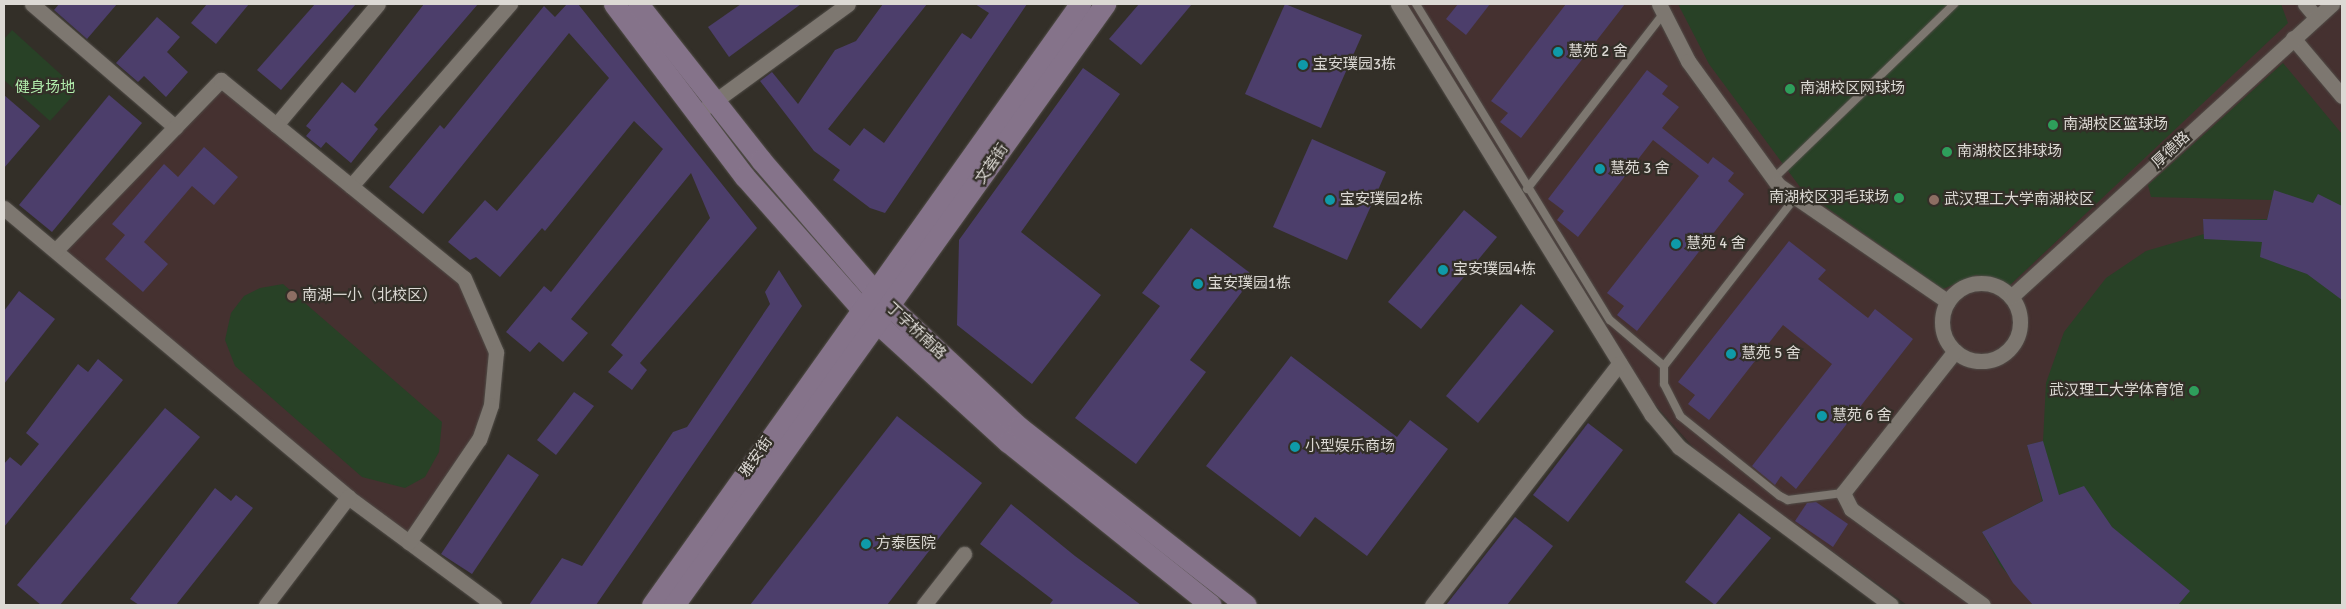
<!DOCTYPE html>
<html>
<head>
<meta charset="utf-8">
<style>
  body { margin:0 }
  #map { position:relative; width:2346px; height:609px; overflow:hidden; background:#332f28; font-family:Signika,"Noto Sans SC",sans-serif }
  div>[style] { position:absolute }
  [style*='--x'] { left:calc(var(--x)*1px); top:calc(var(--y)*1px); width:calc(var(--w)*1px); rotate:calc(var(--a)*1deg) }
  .education>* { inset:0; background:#453130 }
  .green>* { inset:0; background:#284126 }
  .building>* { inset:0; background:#4c3e6b }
  .roads { filter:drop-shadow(0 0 1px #514d48) drop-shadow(0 0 1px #514d48) }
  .lane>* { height:8px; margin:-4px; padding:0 4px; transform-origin:4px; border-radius:4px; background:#7d7770 }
  .street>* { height:15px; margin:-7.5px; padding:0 7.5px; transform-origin:7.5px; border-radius:7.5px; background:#7d7770 }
  .street>.ring { margin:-7.5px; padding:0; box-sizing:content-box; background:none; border:15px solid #7d7770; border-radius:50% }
  .secondary>* { height:21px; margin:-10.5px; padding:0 10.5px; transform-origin:10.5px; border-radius:10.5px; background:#85738a }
  .dots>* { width:14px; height:14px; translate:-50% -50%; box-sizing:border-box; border:2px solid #332f28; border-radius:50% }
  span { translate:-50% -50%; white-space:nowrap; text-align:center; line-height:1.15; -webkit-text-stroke:4.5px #332f28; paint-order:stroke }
  .poi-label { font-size:15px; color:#dcd9d4 }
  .left { translate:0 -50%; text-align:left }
  .right { translate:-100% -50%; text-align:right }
  .park-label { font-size:15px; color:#b1ecac }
  .street-label { font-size:15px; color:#dcd9d4 }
  .frame { position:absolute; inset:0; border:5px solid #dcd9d4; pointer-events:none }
</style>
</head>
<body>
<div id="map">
  <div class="education">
    <i style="clip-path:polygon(1403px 4px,2342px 4px,2342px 605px,1907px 605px,1703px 458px,1648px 397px)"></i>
    <i style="clip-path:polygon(221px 80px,464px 278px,496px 352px,479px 439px,409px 542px,56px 250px)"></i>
  </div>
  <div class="green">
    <i style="clip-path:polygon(1678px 4px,2281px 4px,2288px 23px,2010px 285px,1976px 275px,1943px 289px,1803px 191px,1709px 64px)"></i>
    <i style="clip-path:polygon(12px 30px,78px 90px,50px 121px,4px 80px,4px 39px)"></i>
    <i style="clip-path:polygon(2283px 63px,2342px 134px,2342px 605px,2033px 605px,2000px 565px,1982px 532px,2042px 501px,2027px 445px,2043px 441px,2046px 383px,2064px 332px,2106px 278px,2146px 251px,2204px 234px,2203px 219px,2267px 219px,2272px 200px,2151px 197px,2148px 185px)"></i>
    <i style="clip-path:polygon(283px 284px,442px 422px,439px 452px,425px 477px,405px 488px,362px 477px,235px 366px,225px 340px,231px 313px,244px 296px,260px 288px)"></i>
  </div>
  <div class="building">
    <i style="clip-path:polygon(59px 4px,117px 4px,87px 39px,54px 10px)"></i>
    <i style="clip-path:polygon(207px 4px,249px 4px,216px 44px,191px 23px)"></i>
    <i style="clip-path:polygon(315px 4px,356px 4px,281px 90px,257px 70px)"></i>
    <i style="clip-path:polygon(424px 4px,478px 4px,374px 125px,378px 129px,351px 163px,326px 142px,321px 148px,306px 136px,311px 130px,306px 126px,342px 82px,355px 93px)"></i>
    <i style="clip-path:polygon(567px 4px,578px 4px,757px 228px,640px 363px,647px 370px,632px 390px,608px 372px,623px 355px,611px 345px,710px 218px,691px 173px,571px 319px,588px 333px,563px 362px,539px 342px,530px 352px,506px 332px,544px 286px,551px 292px,663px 149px,634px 121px,545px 231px,542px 228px,500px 277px,476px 257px,470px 260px,448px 242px,485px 200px,497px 211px,609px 78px,569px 33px,423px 214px,389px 187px,440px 125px,444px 129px,544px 6px,555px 17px)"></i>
    <i style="clip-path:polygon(741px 4px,801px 4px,729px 57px,708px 27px)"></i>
    <i style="clip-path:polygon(883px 4px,927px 4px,828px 129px,850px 146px,864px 128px,884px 143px,962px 33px,971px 39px,989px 13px,975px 4px,1027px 4px,885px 213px,870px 208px,833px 180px,840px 170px,814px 151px,760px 81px,772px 72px,798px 104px,835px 50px,856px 41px)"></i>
    <i style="clip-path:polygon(1139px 4px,1192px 4px,1141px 65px,1109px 39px)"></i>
    <i style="clip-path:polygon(1285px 4px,1362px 35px,1321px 128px,1245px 94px)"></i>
    <i style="clip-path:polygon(1458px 4px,1490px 4px,1466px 35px,1446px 19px)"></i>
    <i style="clip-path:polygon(1566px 4px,1625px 4px,1521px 138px,1500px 122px,1508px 113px,1491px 101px)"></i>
    <i style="clip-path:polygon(157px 17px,180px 37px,167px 52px,188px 72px,166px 97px,144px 76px,138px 82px,116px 63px)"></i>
    <i style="clip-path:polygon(1083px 68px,1120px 94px,1021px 232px,1101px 295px,1032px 384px,957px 325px,959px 240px)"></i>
    <i style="clip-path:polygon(1647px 70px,1668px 86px,1662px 94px,1679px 107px,1662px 128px,1708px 164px,1713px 157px,1734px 173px,1728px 181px,1744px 194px,1637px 331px,1617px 315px,1624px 306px,1607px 293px,1699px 176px,1653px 140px,1578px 237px,1557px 220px,1564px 211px,1548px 199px)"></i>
    <i style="clip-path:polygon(4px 95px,40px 126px,4px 168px)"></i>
    <i style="clip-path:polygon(109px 95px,142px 123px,52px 232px,19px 205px)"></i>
    <i style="clip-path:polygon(1312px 139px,1386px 172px,1347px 260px,1273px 227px)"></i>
    <i style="clip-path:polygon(204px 147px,238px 177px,214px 205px,192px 186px,144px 242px,168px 264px,143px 292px,105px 259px,125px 235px,112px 224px,164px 164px,178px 177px)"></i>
    <i style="clip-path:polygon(2274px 190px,2313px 203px,2318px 194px,2342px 206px,2342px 300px,2307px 274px,2260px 257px,2262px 242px,2204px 239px,2203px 219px,2267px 220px)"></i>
    <i style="clip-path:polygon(1464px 210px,1497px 237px,1421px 329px,1388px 302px)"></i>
    <i style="clip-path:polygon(1191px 228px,1254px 276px,1190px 360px,1206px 372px,1136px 464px,1075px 418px,1160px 306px,1142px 293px)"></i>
    <i style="clip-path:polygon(1789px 241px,1826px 270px,1818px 279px,1868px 318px,1875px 309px,1913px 339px,1796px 489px,1781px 476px,1775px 485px,1752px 466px,1832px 364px,1783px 325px,1709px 420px,1688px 404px,1695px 395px,1678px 382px)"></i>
    <i style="clip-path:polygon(779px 270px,802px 306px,596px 605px,529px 605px,562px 558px,582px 566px,673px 432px,687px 427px,770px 304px,765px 292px)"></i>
    <i style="clip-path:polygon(19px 291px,55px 319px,4px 384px,4px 311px)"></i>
    <i style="clip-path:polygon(1521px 304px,1554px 331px,1478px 423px,1446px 396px)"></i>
    <i style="clip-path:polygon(1291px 356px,1397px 437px,1410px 420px,1448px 449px,1367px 556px,1315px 517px,1300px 537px,1206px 466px)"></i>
    <i style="clip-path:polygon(98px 359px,123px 380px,4px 527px,4px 464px,10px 457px,21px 466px,39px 444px,26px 433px,78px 364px,88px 372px)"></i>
    <i style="clip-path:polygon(574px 392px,594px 406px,556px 455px,537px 440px)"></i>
    <i style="clip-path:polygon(165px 408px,200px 437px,60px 605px,41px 605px,17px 585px)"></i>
    <i style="clip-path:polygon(897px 416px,982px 483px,887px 605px,750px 605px)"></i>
    <i style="clip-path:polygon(1588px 423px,1623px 450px,1568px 522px,1533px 495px)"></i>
    <i style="clip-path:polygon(2043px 441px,2059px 495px,2084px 486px,2112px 527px,2190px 591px,2178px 605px,2033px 605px,2013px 583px,1982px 532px,2043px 501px,2027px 445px)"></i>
    <i style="clip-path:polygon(508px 454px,539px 475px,472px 574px,441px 554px)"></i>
    <i style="clip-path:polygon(215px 488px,231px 501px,236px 495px,253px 508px,176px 605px,139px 605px,130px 599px)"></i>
    <i style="clip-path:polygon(1816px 502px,1848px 524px,1833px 547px,1795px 521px,1807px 503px)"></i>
    <i style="clip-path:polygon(1011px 504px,1075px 556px,1141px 605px,1049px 605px,1053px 600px,980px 544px)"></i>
    <i style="clip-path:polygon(1739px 513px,1771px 538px,1715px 605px,1685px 582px)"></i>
    <i style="clip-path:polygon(1515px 517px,1553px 546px,1507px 605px,1446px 605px)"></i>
  </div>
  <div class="roads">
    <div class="lane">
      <i style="--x:1416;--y:4;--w:371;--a:58.5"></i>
      <i style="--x:1610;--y:320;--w:71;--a:40.4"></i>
      <i style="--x:1773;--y:179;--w:252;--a:-44"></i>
      <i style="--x:1527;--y:189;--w:222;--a:-52.1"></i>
      <i style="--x:1794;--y:199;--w:212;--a:127.9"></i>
      <i style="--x:1664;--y:366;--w:18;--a:90"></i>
      <i style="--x:1664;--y:384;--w:36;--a:63"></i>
      <i style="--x:1680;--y:416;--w:128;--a:38.7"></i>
      <i style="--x:1780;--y:496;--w:9;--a:27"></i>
      <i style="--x:1788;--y:500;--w:55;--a:-7.3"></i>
    </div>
    <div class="street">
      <i style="--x:32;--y:4;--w:189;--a:40.7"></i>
      <i style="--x:1398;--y:4;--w:483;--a:58.3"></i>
      <i style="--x:1652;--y:415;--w:42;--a:49.8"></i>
      <i style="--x:1679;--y:447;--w:264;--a:36.7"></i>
      <i style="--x:1659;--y:4;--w:64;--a:63"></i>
      <i style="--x:1688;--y:61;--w:153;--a:54"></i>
      <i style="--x:1778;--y:185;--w:206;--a:34.5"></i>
      <i style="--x:2305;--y:4;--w:17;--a:50"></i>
      <i style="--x:2293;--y:38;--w:76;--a:49.8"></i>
      <i style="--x:708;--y:106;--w:173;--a:-36.1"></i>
      <i style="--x:276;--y:125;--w:158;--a:-49.9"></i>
      <i style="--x:351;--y:186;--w:242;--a:-48.9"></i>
      <i style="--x:4;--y:208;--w:449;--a:40"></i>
      <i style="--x:348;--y:497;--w:182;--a:36.5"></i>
      <i style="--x:56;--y:250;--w:237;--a:-45.9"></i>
      <i style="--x:221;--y:80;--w:313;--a:39.2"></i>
      <i style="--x:464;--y:278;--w:81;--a:66.6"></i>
      <i style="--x:496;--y:352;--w:53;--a:95.4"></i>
      <i style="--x:491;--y:405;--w:36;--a:109"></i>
      <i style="--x:479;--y:439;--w:125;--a:124.2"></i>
      <i class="ring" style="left:1942px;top:283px;width:63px;height:63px"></i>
      <i style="--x:2011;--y:297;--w:435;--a:-42.4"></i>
      <i style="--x:1955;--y:351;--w:181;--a:128.3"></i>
      <i style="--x:1843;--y:493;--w:18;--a:63"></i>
      <i style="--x:1851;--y:509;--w:163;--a:36"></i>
      <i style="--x:266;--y:605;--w:136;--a:-52.8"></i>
      <i style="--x:924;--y:605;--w:65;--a:-51.9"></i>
      <i style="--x:1432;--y:605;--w:306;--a:-52.2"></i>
    </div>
    <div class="secondary">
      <i style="--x:614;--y:4;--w:217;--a:52.9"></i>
      <i style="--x:745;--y:177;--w:175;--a:48.5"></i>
      <i style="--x:861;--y:308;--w:199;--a:42.4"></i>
      <i style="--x:1008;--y:442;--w:260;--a:38.8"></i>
      <i style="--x:638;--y:4;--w:199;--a:51.7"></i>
      <i style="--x:761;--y:160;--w:173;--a:49.2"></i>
      <i style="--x:874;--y:291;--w:199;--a:43.2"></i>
      <i style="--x:1019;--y:427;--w:288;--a:38.1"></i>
      <i style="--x:652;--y:605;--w:738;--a:-54.54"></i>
      <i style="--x:674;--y:605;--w:740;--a:-54.35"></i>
    </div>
  </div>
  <div class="dots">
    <i style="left:1558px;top:52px;background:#0f9aa8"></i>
    <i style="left:1303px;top:65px;background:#0f9aa8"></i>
    <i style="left:1790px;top:89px;background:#2e9e5b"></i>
    <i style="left:2053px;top:125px;background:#2e9e5b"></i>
    <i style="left:1947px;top:152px;background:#2e9e5b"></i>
    <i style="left:1600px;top:169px;background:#0f9aa8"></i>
    <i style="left:1899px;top:198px;background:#2e9e5b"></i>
    <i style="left:1330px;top:200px;background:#0f9aa8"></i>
    <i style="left:1934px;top:200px;background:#8d6e63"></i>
    <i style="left:1676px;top:244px;background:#0f9aa8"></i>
    <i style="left:1443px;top:270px;background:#0f9aa8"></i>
    <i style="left:1198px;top:284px;background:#0f9aa8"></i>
    <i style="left:292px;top:296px;background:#8d6e63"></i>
    <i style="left:1731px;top:354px;background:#0f9aa8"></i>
    <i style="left:2194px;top:391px;background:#2e9e5b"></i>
    <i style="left:1822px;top:416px;background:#0f9aa8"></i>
    <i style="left:1295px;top:447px;background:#0f9aa8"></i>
    <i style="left:866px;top:544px;background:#0f9aa8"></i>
  </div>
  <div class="poi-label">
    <span class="left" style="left:1568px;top:52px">慧苑 2 舍</span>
    <span class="left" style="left:1313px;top:65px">宝安璞园3栋</span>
    <span class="left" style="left:1800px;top:89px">南湖校区网球场</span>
    <span class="left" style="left:2063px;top:125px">南湖校区篮球场</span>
    <span class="left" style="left:1957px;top:152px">南湖校区排球场</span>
    <span class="left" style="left:1610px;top:169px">慧苑 3 舍</span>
    <span class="right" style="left:1889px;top:198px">南湖校区羽毛球场</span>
    <span class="left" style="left:1340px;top:200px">宝安璞园2栋</span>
    <span class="left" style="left:1944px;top:200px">武汉理工大学南湖校区</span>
    <span class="left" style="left:1686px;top:244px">慧苑 4 舍</span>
    <span class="left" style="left:1453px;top:270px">宝安璞园4栋</span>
    <span class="left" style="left:1208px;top:284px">宝安璞园1栋</span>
    <span class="left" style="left:302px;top:296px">南湖一小（北校区）</span>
    <span class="left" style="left:1741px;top:354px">慧苑 5 舍</span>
    <span class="right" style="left:2184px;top:391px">武汉理工大学体育馆</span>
    <span class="left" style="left:1832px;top:416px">慧苑 6 舍</span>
    <span class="left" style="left:1305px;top:447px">小型娱乐商场</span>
    <span class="left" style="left:876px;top:544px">方泰医院</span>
  </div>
  <div class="park-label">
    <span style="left:45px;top:88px">健身场地</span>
  </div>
  <div class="street-label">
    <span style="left:2171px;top:150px;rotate:-43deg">厚德路</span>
    <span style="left:992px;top:164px;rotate:-55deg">文荟街</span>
    <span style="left:916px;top:331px;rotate:43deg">丁字桥南路</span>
    <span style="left:756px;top:457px;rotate:-55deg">雅安街</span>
  </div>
  <div class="frame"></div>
</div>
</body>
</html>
